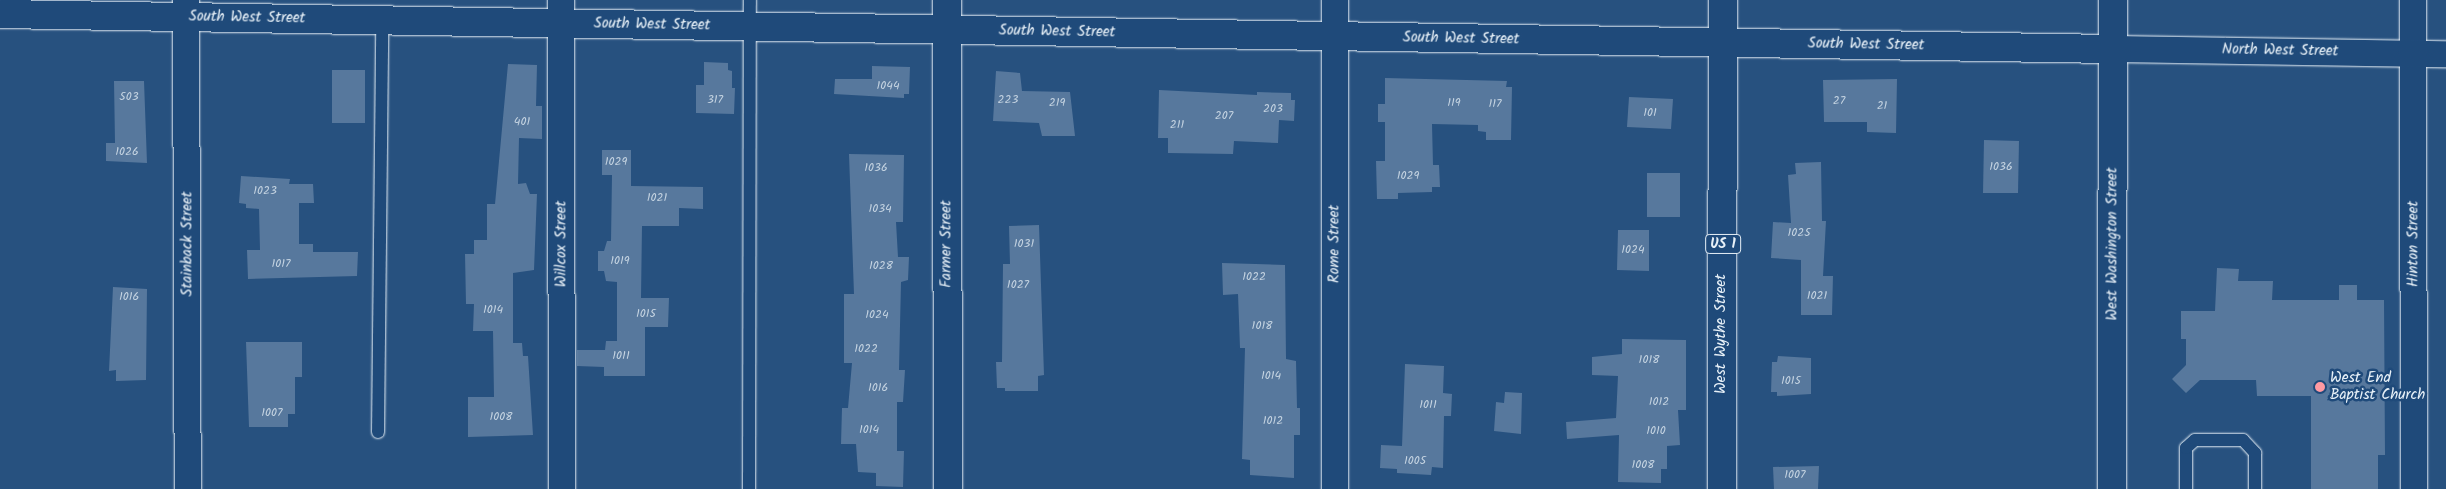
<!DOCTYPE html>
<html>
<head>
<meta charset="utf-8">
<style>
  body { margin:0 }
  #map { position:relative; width:2446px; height:489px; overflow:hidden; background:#27517f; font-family:Kalam,sans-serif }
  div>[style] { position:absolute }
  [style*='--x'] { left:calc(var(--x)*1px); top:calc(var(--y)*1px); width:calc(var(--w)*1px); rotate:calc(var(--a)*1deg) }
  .building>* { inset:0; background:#57789d }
  .roads { filter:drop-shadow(0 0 1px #e8f1f8) drop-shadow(0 0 1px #e8f1f8) }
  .lane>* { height:12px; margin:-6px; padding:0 6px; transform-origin:6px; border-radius:6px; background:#1f4a7a }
  .street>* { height:26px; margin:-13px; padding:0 13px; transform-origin:13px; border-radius:13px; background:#1f4a7a }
  .secondary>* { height:28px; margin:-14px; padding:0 14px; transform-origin:14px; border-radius:14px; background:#1f4a7a }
  .primary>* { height:28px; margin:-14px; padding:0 14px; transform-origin:14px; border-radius:14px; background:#1f4a7a }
  .dots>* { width:14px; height:14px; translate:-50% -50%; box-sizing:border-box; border:2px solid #1f4a7a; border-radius:50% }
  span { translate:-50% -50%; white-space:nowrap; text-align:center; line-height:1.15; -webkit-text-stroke:5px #1f4a7a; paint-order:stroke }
  .number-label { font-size:12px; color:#c4d3e1 }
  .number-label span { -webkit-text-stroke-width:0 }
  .shield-label span { padding:1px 4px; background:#1f4a7a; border:1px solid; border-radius:4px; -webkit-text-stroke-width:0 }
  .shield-label { font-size:14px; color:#e8f1f8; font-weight:700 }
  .street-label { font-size:15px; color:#e8f1f8 }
  .poi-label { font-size:15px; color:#e8f1f8 }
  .left { translate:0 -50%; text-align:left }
</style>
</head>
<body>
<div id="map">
  <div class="building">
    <i style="clip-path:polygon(704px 62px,728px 63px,728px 70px,732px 71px,732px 88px,735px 88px,734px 114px,696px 113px,696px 85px,704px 85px)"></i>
    <i style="clip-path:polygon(508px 64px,537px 65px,536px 106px,542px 106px,542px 139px,519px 138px,518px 184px,526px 183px,530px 194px,537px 194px,534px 270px,513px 273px,513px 343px,522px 343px,523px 356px,528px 356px,533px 435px,468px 437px,468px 397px,494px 397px,493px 331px,473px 331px,474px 304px,466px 304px,465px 254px,474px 254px,474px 240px,487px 240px,487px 204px,495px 204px)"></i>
    <i style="clip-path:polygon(872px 66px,910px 67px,909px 94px,904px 94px,904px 98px,834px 94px,835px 79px,872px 79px)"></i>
    <i style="clip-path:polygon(332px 70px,365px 70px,365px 123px,332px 123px)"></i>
    <i style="clip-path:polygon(996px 71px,1020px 73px,1022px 91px,1070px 92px,1075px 136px,1042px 136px,1039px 123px,993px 121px)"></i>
    <i style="clip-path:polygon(1385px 78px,1507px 81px,1506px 87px,1512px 87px,1511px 140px,1486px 140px,1486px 132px,1478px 131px,1478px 125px,1432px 124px,1433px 165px,1439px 165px,1440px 187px,1432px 187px,1432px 192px,1398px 193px,1398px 199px,1377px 199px,1376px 161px,1385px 161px,1385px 122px,1378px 122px,1378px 104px,1385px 104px)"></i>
    <i style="clip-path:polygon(1897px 79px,1896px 133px,1867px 132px,1867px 122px,1824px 122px,1823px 80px)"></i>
    <i style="clip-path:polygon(114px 81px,144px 81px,147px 163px,106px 161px,106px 143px,115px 143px)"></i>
    <i style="clip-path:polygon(1159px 90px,1257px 95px,1257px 92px,1291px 93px,1291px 100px,1295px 100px,1294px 121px,1279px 120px,1278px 143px,1234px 141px,1233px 154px,1168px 153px,1168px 138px,1158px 138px)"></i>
    <i style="clip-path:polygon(1629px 97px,1673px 99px,1671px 129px,1627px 127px)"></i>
    <i style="clip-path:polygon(1984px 140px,2019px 141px,2018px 193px,1983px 193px)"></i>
    <i style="clip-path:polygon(602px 150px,631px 150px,631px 186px,703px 187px,703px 209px,679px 208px,679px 226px,642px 226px,641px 298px,669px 298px,668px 327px,645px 327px,645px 376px,604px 376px,604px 367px,577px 366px,577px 350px,605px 350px,606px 341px,617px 341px,617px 282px,606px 281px,604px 271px,598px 271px,598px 251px,604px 251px,607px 241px,611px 241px,612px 175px,602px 175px)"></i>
    <i style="clip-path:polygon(849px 154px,904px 155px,903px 222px,896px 222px,898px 257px,909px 257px,908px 280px,901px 282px,899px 370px,905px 370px,903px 402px,897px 402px,897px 451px,904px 451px,903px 487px,876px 486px,876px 473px,858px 472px,856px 444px,841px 444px,842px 408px,848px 408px,852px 363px,844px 363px,844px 294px,854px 294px)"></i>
    <i style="clip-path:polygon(1821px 162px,1822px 221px,1826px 221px,1823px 276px,1833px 276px,1832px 315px,1801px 315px,1801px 260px,1771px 258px,1773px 222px,1791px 223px,1788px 175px,1796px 174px,1795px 163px)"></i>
    <i style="clip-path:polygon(1647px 173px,1680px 173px,1680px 217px,1647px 217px)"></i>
    <i style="clip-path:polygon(241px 176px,290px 179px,289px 184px,313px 184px,314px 203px,299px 203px,299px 244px,313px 244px,313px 252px,358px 252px,357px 276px,248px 279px,247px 250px,260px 250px,259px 209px,246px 208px,246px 204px,239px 203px)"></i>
    <i style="clip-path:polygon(1039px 225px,1044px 375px,1038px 376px,1038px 391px,1005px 391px,1005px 388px,997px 388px,996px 362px,1002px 362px,1003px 264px,1010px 264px,1009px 226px)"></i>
    <i style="clip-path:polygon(1618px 230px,1649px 230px,1649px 271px,1617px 270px)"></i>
    <i style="clip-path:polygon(1222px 263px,1285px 265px,1286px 359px,1296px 361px,1297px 408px,1300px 408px,1300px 435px,1294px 435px,1294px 478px,1250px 475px,1250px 460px,1242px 459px,1245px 348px,1240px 348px,1238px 294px,1223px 295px)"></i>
    <i style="clip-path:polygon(2217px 268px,2239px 269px,2238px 281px,2273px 281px,2272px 300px,2339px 300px,2339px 285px,2357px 285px,2357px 300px,2384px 300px,2385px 455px,2378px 455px,2378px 489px,2311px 489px,2311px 396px,2257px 396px,2256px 380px,2200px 380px,2186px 393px,2172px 379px,2186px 365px,2186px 339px,2181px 339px,2181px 311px,2215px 311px)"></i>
    <i style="clip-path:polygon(113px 287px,147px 289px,146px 380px,116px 381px,116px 370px,109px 371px)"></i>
    <i style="clip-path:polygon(1622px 339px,1686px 340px,1686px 410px,1678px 410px,1680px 445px,1667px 446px,1667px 469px,1661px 469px,1661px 483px,1618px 482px,1619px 435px,1567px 439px,1566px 422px,1616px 418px,1618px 376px,1592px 375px,1592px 357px,1622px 354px)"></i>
    <i style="clip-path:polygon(246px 342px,302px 342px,302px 377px,295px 377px,295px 414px,288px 414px,288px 427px,249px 427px)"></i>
    <i style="clip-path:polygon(1778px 356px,1811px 358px,1811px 394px,1777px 396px,1777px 392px,1771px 392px,1772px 362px,1777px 362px)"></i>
    <i style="clip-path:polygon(1405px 364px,1444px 366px,1443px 393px,1452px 394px,1451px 416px,1444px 416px,1443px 468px,1432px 467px,1431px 475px,1397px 473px,1397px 469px,1380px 468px,1381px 445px,1402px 446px)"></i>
    <i style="clip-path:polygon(1505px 392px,1522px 393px,1521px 434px,1494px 431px,1496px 402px,1504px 403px)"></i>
    <i style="clip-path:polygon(1819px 466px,1818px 489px,1774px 489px,1773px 467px)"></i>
  </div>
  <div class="roads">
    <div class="lane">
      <i style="--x:378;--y:432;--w:413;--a:-89.4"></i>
      <i style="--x:749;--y:489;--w:489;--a:-89.9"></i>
      <i style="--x:2186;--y:489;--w:41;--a:-90"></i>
      <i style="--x:2186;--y:448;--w:12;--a:-42"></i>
      <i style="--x:2195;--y:440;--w:48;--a:0"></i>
      <i style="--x:2243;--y:440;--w:18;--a:47"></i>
      <i style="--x:2255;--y:453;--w:36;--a:90"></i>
    </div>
    <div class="street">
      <i style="--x:186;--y:0;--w:489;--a:89.8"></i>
      <i style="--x:561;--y:0;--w:489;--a:89.9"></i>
      <i style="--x:1335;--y:0;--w:489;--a:90"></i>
      <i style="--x:2413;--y:0;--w:489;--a:89.9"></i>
      <i style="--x:2113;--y:49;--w:333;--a:0.9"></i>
    </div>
    <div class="secondary">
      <i style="--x:947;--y:0;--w:489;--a:89.9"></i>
      <i style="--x:0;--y:14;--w:2113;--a:0.95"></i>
    </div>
    <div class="primary">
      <i style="--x:1722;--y:489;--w:489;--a:-89.9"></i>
      <i style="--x:2112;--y:489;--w:489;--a:-89.9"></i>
    </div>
  </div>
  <div class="dots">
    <i style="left:2320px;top:387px;background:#ff9aa2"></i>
  </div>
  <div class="number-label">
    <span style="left:888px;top:86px">1044</span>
    <span style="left:129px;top:97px">503</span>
    <span style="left:715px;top:100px">317</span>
    <span style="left:1008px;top:100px">223</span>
    <span style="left:1839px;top:101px">27</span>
    <span style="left:1057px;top:103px">219</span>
    <span style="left:1454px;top:103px">119</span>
    <span style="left:1495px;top:104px">117</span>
    <span style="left:1882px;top:106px">21</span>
    <span style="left:1273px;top:109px">203</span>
    <span style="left:1650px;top:113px">101</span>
    <span style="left:1224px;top:116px">207</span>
    <span style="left:522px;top:122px">401</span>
    <span style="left:1177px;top:125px">211</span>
    <span style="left:127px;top:152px">1026</span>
    <span style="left:616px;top:162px">1029</span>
    <span style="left:2001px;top:167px">1036</span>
    <span style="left:876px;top:168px">1036</span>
    <span style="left:1408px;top:176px">1029</span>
    <span style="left:265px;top:191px">1023</span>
    <span style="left:657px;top:198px">1021</span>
    <span style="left:880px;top:209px">1034</span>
    <span style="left:1799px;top:233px">1025</span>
    <span style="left:1024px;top:244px">1031</span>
    <span style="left:1633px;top:250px">1024</span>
    <span style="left:620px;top:261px">1019</span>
    <span style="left:281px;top:264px">1017</span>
    <span style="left:881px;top:266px">1028</span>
    <span style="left:1254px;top:277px">1022</span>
    <span style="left:1018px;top:285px">1027</span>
    <span style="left:1817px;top:296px">1021</span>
    <span style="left:129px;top:297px">1016</span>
    <span style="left:493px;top:310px">1014</span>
    <span style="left:646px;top:314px">1015</span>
    <span style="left:877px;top:315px">1024</span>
    <span style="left:1262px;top:326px">1018</span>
    <span style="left:866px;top:349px">1022</span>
    <span style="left:621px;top:356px">1011</span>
    <span style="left:1649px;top:360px">1018</span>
    <span style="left:1271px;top:376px">1014</span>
    <span style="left:1791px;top:381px">1015</span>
    <span style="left:878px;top:388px">1016</span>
    <span style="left:1659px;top:402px">1012</span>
    <span style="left:1428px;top:405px">1011</span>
    <span style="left:272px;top:413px">1007</span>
    <span style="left:501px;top:417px">1008</span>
    <span style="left:1273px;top:421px">1012</span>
    <span style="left:869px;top:430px">1014</span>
    <span style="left:1656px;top:431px">1010</span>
    <span style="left:1415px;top:461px">1005</span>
    <span style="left:1643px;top:465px">1008</span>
    <span style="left:1795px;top:475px">1007</span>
  </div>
  <div class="shield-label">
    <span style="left:1723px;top:244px">US 1</span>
  </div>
  <div class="street-label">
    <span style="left:247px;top:18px;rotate:1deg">South West Street</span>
    <span style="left:652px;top:25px;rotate:1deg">South West Street</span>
    <span style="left:1057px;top:32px;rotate:1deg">South West Street</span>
    <span style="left:1461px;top:39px;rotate:1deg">South West Street</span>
    <span style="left:1866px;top:45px;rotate:1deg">South West Street</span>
    <span style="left:2280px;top:51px;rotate:1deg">North West Street</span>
    <span style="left:188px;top:244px;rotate:-90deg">Stainback Street</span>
    <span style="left:562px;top:244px;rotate:-90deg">Willcox Street</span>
    <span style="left:947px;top:244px;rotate:-90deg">Farmer Street</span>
    <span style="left:1335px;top:244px;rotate:-90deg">Rome Street</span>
    <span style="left:2113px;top:244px;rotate:-90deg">West Washington Street</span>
    <span style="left:2414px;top:244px;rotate:-90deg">Hinton Street</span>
    <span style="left:1722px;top:334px;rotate:-90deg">West Wythe Street</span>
  </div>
  <div class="poi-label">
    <span class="left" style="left:2330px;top:387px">West End<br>Baptist Church</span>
  </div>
</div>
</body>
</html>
